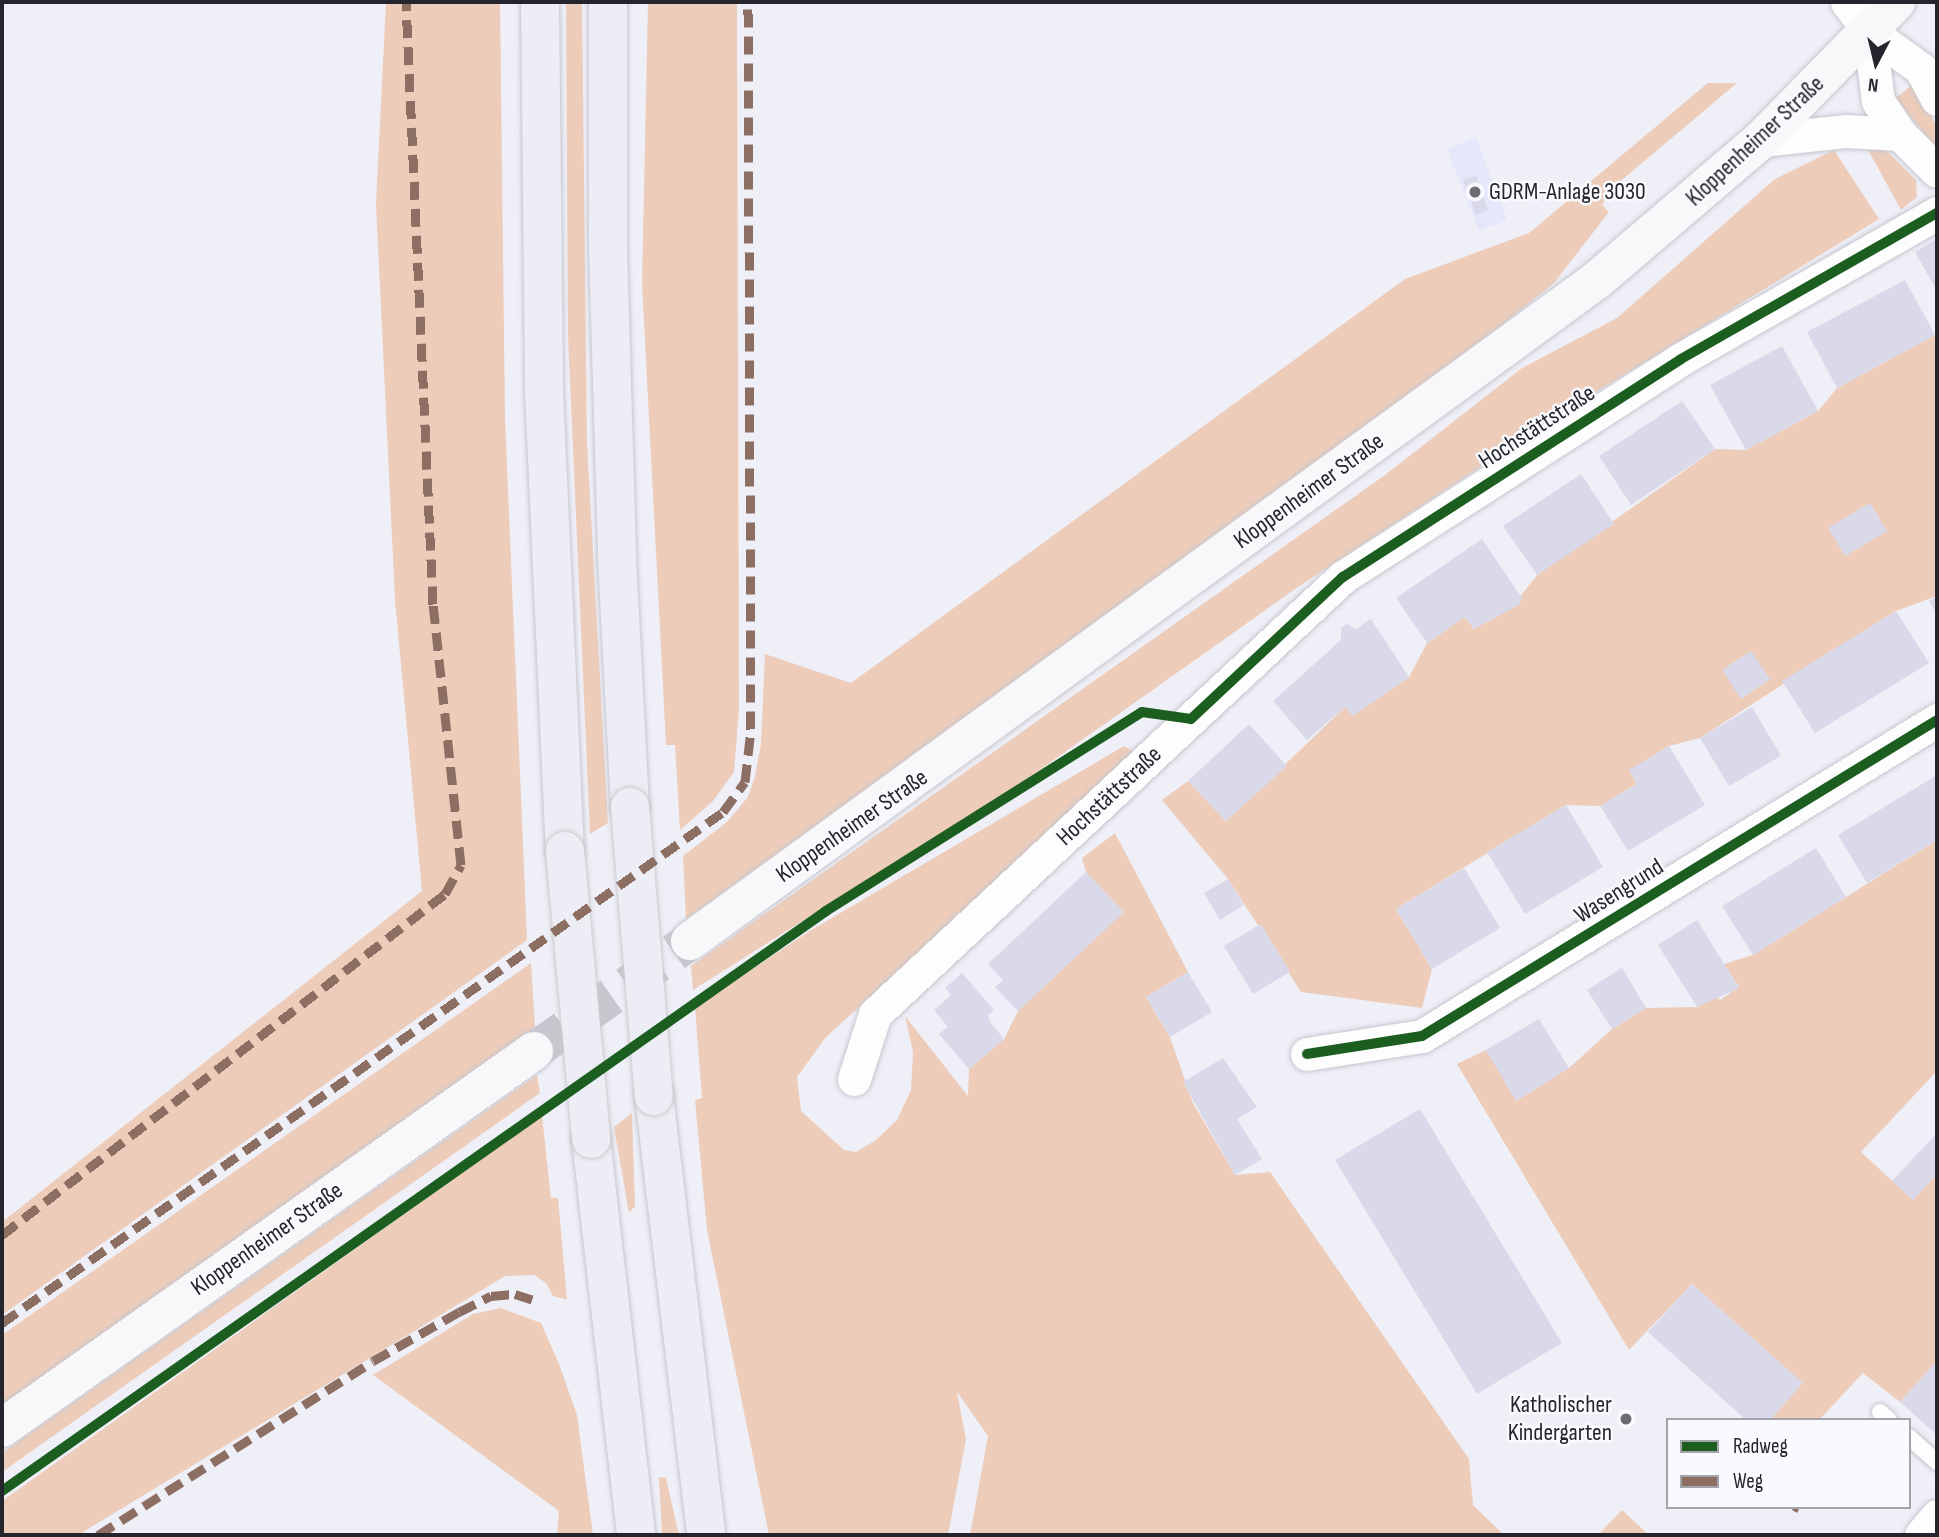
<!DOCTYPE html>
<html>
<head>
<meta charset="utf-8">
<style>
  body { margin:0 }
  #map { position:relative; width:1939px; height:1537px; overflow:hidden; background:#efeff8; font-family:"Sofia Sans Condensed",sans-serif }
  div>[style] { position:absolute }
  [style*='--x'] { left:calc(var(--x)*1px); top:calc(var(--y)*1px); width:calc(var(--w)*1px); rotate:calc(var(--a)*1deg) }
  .built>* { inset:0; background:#e7e7fb }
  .green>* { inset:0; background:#edcdba }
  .building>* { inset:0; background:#d9d9ea }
  .secondary-tunnel>* { height:38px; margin-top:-19px; transform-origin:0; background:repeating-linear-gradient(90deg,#c7c7cf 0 38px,transparent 0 57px) }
  .roads { filter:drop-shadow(0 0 2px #c6c6ce) drop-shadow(0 0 2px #c6c6ce) }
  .lane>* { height:16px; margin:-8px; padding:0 8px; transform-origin:8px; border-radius:8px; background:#fdfdfe }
  .street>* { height:33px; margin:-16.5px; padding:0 16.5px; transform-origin:16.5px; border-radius:16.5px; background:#fdfdfe }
  .secondary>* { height:38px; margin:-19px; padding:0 19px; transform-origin:19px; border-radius:19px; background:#f8f8fb }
  .highway>* { height:38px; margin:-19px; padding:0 19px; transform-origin:19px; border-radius:19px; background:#ededf5 }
  .bridges { filter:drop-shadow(0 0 2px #cacace) drop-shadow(0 0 2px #cacace) }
  .highway-bridge>* { height:38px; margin:-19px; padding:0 19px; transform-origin:19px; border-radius:19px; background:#ededf5 }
  .quiet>* { height:9px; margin-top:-4.5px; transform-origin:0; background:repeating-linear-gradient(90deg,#8d6e63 0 18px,transparent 0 27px) }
  .cycleway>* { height:10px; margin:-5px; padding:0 5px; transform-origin:5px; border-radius:5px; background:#1b5e20 }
  .dots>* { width:19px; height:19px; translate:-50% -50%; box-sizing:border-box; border:4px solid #f9fafe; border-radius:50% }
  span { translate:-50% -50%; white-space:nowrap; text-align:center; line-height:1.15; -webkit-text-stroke:5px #f9fafe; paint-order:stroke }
  .street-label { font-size:24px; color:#25252d }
  .poi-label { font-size:24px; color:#25252d }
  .left { translate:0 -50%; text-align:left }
  .right { translate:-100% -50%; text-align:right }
  .frame { position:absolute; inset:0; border:4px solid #25252d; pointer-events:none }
  .legend { position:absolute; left:1666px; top:1418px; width:245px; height:91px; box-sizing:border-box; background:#f9fafe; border:2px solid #a4a5aa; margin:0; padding:9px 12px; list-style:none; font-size:21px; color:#25252d }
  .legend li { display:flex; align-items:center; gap:14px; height:35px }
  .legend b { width:35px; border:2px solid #a4a5aa }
  .north { position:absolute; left:1841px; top:28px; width:70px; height:70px; -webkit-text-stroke:5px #f9fafe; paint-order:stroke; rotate:187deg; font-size:19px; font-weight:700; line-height:28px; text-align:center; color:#25252d }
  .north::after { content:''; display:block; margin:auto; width:24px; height:32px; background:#25252d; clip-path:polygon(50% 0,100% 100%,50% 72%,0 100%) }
</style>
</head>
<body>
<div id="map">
  <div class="built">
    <i style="clip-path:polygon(1476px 137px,1507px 220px,1479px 231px,1447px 149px)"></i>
  </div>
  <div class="green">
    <i style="clip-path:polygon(386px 2px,500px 2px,505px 418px,527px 940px,2px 1315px,2px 1222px,422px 891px,395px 600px,376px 204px)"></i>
    <i style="clip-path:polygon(566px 2px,582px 2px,587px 443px,608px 823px,590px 834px,568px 336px)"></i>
    <i style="clip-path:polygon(648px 2px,737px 2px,739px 709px,734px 772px,713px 801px,680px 830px,675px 745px,666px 745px,642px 283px)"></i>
    <i style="clip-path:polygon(1708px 83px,1737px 83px,1610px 190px,1602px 205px,1609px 212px,1554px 283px,1517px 313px,1318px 467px,686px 919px,683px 856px,727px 822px,748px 797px,755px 776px,761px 744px,765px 654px,851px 683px,1405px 279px,1529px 233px)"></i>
    <i style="clip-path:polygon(1913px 84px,1937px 127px,1937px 148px,1895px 99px)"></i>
    <i style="clip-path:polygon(1867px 148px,1887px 151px,1916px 180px,1917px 197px,1901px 210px)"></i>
    <i style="clip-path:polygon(1834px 150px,1879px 219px,1576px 404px,1298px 587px,1017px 786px,693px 990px,691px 966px,1385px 475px,1522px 368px,1617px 318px,1775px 179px)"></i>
    <i style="clip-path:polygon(1937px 329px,1937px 596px,1896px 611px,1700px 738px,1669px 746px,1630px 770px,1637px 784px,1600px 806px,1566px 805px,1396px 909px,1432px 969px,1422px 1008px,1301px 992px,1228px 879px,1162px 800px,1188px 781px,1226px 821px,1345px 707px,1353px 716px,1409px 677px,1427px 643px,1465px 617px,1474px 629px,1516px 602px,1537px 575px,1715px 449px,1746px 450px,1818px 411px,1837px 388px,1935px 335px)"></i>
    <i style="clip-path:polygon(1124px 746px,1138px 754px,826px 1037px,797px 1077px,801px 1111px,844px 1150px,856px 1152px,876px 1140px,897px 1120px,911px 1090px,913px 1052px,905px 1016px,968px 1096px,969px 1069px,1004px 1039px,1018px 1011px,1123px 912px,1086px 872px,1082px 858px,1115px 833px,1188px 972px,1146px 997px,1170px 1037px,1193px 1103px,1235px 1175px,1270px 1172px,1469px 1459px,1473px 1505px,1504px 1535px,970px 1535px,988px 1436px,957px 1392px,966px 1439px,948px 1535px,769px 1535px,707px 1230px,695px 1100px,702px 1098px,695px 1008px,808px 932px)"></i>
    <i style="clip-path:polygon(1937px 840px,1937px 1071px,1861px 1152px,1913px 1200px,1937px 1174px,1937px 1361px,1900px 1402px,1863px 1373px,1819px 1420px,1770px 1420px,1802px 1383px,1692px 1284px,1629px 1350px,1457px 1064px,1486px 1050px,1517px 1100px,1569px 1068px,1612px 1029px,1646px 1008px,1697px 1007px,1716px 995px,1720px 1000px,1739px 987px,1724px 964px,1753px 955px)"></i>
    <i style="clip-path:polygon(531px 963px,535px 1027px,2px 1405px,2px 1335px)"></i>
    <i style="clip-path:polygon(537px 1075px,540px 1093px,2px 1472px,2px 1453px)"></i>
    <i style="clip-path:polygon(632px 1113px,635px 1206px,629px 1213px,614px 1127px)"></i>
    <i style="clip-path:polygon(542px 1116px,551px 1198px,558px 1198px,567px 1300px,553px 1296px,546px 1283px,534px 1275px,505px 1276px,78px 1535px,2px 1535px,2px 1501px)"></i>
    <i style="clip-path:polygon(501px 1308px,541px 1323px,559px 1364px,577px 1415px,593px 1535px,557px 1535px,559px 1511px,373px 1375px,473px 1314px)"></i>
    <i style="clip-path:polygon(659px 1477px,666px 1478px,679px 1535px,662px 1535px)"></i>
    <i style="clip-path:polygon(1622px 1510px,1649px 1535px,1598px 1535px)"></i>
  </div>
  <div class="building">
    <i style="clip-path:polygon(1476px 176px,1488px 210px,1476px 215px,1463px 180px)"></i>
    <i style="clip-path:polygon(1937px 239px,1937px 291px,1915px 252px)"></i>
    <i style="clip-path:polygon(1905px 280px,1935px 335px,1837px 388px,1807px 332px)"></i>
    <i style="clip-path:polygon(1782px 346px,1818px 411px,1746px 450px,1710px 385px)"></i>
    <i style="clip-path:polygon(1682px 401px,1715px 449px,1631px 505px,1599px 456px)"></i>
    <i style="clip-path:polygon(1581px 474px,1614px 524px,1537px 575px,1503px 526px)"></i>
    <i style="clip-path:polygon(1870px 503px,1887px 531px,1845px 556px,1828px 528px)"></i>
    <i style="clip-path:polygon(1482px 539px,1522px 598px,1519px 605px,1474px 629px,1465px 617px,1427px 643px,1396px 598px)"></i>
    <i style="clip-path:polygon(1937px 596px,1937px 614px,1929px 601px)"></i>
    <i style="clip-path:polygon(1896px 611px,1929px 663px,1815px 733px,1782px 681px)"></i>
    <i style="clip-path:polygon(1371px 619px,1409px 677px,1353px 716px,1345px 707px,1307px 740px,1273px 701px,1341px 640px,1341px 628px,1347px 624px,1356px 629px)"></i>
    <i style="clip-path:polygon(1751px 651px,1770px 679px,1741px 699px,1722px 670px)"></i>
    <i style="clip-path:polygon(1752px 707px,1781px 756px,1729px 786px,1700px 738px)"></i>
    <i style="clip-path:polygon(1249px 724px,1287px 766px,1226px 821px,1188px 781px)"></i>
    <i style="clip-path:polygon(1669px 746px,1705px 805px,1628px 851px,1600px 806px,1637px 784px,1629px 770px)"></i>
    <i style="clip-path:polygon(1937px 775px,1937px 840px,1867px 883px,1838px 835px)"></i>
    <i style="clip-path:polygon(1566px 805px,1603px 867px,1525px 914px,1487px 852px)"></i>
    <i style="clip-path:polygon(1816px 848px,1846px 897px,1753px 955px,1722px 906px)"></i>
    <i style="clip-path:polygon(1464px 868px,1500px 928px,1432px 969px,1396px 909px)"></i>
    <i style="clip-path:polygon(1086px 872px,1124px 912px,1018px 1011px,995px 987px,1003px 980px,988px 964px)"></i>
    <i style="clip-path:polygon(1228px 879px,1244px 905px,1220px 920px,1204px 893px)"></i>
    <i style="clip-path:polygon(1697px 920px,1739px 988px,1697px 1007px,1658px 945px)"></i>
    <i style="clip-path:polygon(1261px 924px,1290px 972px,1253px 994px,1224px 946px)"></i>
    <i style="clip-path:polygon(1622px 968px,1646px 1008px,1612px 1029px,1587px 990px)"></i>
    <i style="clip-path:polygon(1188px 972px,1212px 1012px,1170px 1037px,1146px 997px)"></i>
    <i style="clip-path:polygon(962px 973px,994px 1010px,988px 1015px,990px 1022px,1004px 1039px,969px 1069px,939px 1034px,948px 1027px,934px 1010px,951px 995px,945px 988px)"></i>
    <i style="clip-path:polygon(1539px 1019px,1569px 1068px,1516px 1101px,1486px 1050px)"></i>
    <i style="clip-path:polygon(1223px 1058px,1257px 1107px,1237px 1119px,1262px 1159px,1235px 1175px,1183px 1082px)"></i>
    <i style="clip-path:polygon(1420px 1109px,1562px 1343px,1477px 1394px,1335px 1160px)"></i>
    <i style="clip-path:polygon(1937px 1133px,1937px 1174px,1913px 1200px,1892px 1181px)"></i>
    <i style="clip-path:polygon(1692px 1284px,1803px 1383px,1770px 1420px,1746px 1420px,1648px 1332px)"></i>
    <i style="clip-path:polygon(1937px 1361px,1937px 1435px,1900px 1402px)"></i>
  </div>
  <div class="secondary-tunnel">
    <i style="--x:534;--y:1051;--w:191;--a:-35.2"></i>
  </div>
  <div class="roads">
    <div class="lane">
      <i style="--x:1880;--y:1412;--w:12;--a:42"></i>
      <i style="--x:1909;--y:1437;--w:38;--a:42"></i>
    </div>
    <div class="street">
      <i style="--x:1847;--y:2;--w:36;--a:53"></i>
      <i style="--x:1869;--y:31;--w:64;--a:36.2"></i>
      <i style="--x:1921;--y:69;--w:34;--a:62"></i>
      <i style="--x:1869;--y:31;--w:71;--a:82.7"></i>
      <i style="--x:1878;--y:101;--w:40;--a:56"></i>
      <i style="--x:1900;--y:134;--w:52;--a:45"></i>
      <i style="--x:1761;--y:140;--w:84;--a:-6.1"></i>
      <i style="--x:1845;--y:131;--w:55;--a:3.1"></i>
      <i style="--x:1307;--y:1054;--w:116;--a:-8.9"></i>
      <i style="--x:1422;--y:1036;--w:604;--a:-31.53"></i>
      <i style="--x:854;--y:1079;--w:68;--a:-72.1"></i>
      <i style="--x:875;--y:1014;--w:640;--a:-43.04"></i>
      <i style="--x:1343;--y:577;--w:402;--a:-32.8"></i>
      <i style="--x:1681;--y:359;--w:295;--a:-29.7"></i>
      <i style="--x:1921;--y:1535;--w:25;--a:-50"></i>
    </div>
    <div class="secondary">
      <i style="--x:690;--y:941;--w:1122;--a:-36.08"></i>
      <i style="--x:1597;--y:280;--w:216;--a:-40.5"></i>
      <i style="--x:1761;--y:140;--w:193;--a:-45.6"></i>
      <i style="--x:2;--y:1428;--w:652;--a:-35.32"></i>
    </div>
    <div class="highway">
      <i style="--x:540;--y:2;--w:389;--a:89.4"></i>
      <i style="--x:544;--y:391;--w:460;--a:87.4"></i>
      <i style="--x:608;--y:2;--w:246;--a:90"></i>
      <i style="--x:608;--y:248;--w:311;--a:88.3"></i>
      <i style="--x:617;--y:559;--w:248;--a:87"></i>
      <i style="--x:654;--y:1096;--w:442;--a:83.2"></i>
      <i style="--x:591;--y:1139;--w:399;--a:83.5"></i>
    </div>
  </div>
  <div class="bridges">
    <div class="highway-bridge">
      <i style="--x:630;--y:807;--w:290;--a:85.3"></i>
      <i style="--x:565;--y:851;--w:289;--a:84.8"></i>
    </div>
  </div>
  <div class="quiet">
    <i style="--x:2;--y:1235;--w:559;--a:-37.59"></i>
    <i style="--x:445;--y:894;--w:33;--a:-61"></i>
    <i style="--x:461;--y:865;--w:262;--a:-96.1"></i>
    <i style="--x:433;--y:604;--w:603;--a:-92.57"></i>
    <i style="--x:2;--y:1323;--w:884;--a:-35.33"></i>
    <i style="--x:723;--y:812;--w:37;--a:-54"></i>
    <i style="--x:745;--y:782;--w:53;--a:-83.5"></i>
    <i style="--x:751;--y:729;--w:727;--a:-90.24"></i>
    <i style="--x:1793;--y:1510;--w:4;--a:-56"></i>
    <i style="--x:98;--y:1535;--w:325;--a:-32.3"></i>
    <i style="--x:373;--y:1361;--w:99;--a:-29.7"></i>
    <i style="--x:459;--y:1312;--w:36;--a:-27"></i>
    <i style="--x:491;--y:1296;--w:24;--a:-5"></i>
    <i style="--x:515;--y:1294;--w:22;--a:18"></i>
  </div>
  <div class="cycleway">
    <i style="--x:1307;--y:1054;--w:116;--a:-8.9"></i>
    <i style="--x:1422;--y:1036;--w:604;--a:-31.53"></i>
    <i style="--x:2;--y:1491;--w:1008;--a:-35.14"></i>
    <i style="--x:826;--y:911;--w:373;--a:-32.2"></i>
    <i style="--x:1142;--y:712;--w:49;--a:8.1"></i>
    <i style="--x:1191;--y:719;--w:208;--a:-43.1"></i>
    <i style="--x:1343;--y:577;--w:402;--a:-32.8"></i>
    <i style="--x:1681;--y:359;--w:295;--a:-29.7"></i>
  </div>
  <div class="dots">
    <i style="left:1475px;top:192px;background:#6c6c74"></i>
    <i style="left:1626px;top:1419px;background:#6c6c74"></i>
  </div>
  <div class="street-label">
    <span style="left:1755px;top:141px;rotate:-43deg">Kloppenheimer Straße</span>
    <span style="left:1537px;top:427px;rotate:-33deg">Hochstättstraße</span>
    <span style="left:1309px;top:491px;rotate:-36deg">Kloppenheimer Straße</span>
    <span style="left:1109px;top:796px;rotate:-43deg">Hochstättstraße</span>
    <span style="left:852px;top:826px;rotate:-35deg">Kloppenheimer Straße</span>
    <span style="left:1619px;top:891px;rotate:-32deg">Wasengrund</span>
    <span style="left:267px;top:1239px;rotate:-35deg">Kloppenheimer Straße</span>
  </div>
  <div class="poi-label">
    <span class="left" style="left:1489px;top:192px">GDRM-Anlage 3030</span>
    <span class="right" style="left:1612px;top:1419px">Katholischer<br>Kindergarten</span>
  </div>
  <div class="frame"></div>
  <ul class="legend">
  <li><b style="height:9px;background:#1b5e20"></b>Radweg</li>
  <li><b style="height:9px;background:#8d6e63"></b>Weg</li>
  </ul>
  <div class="north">N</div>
</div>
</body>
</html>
